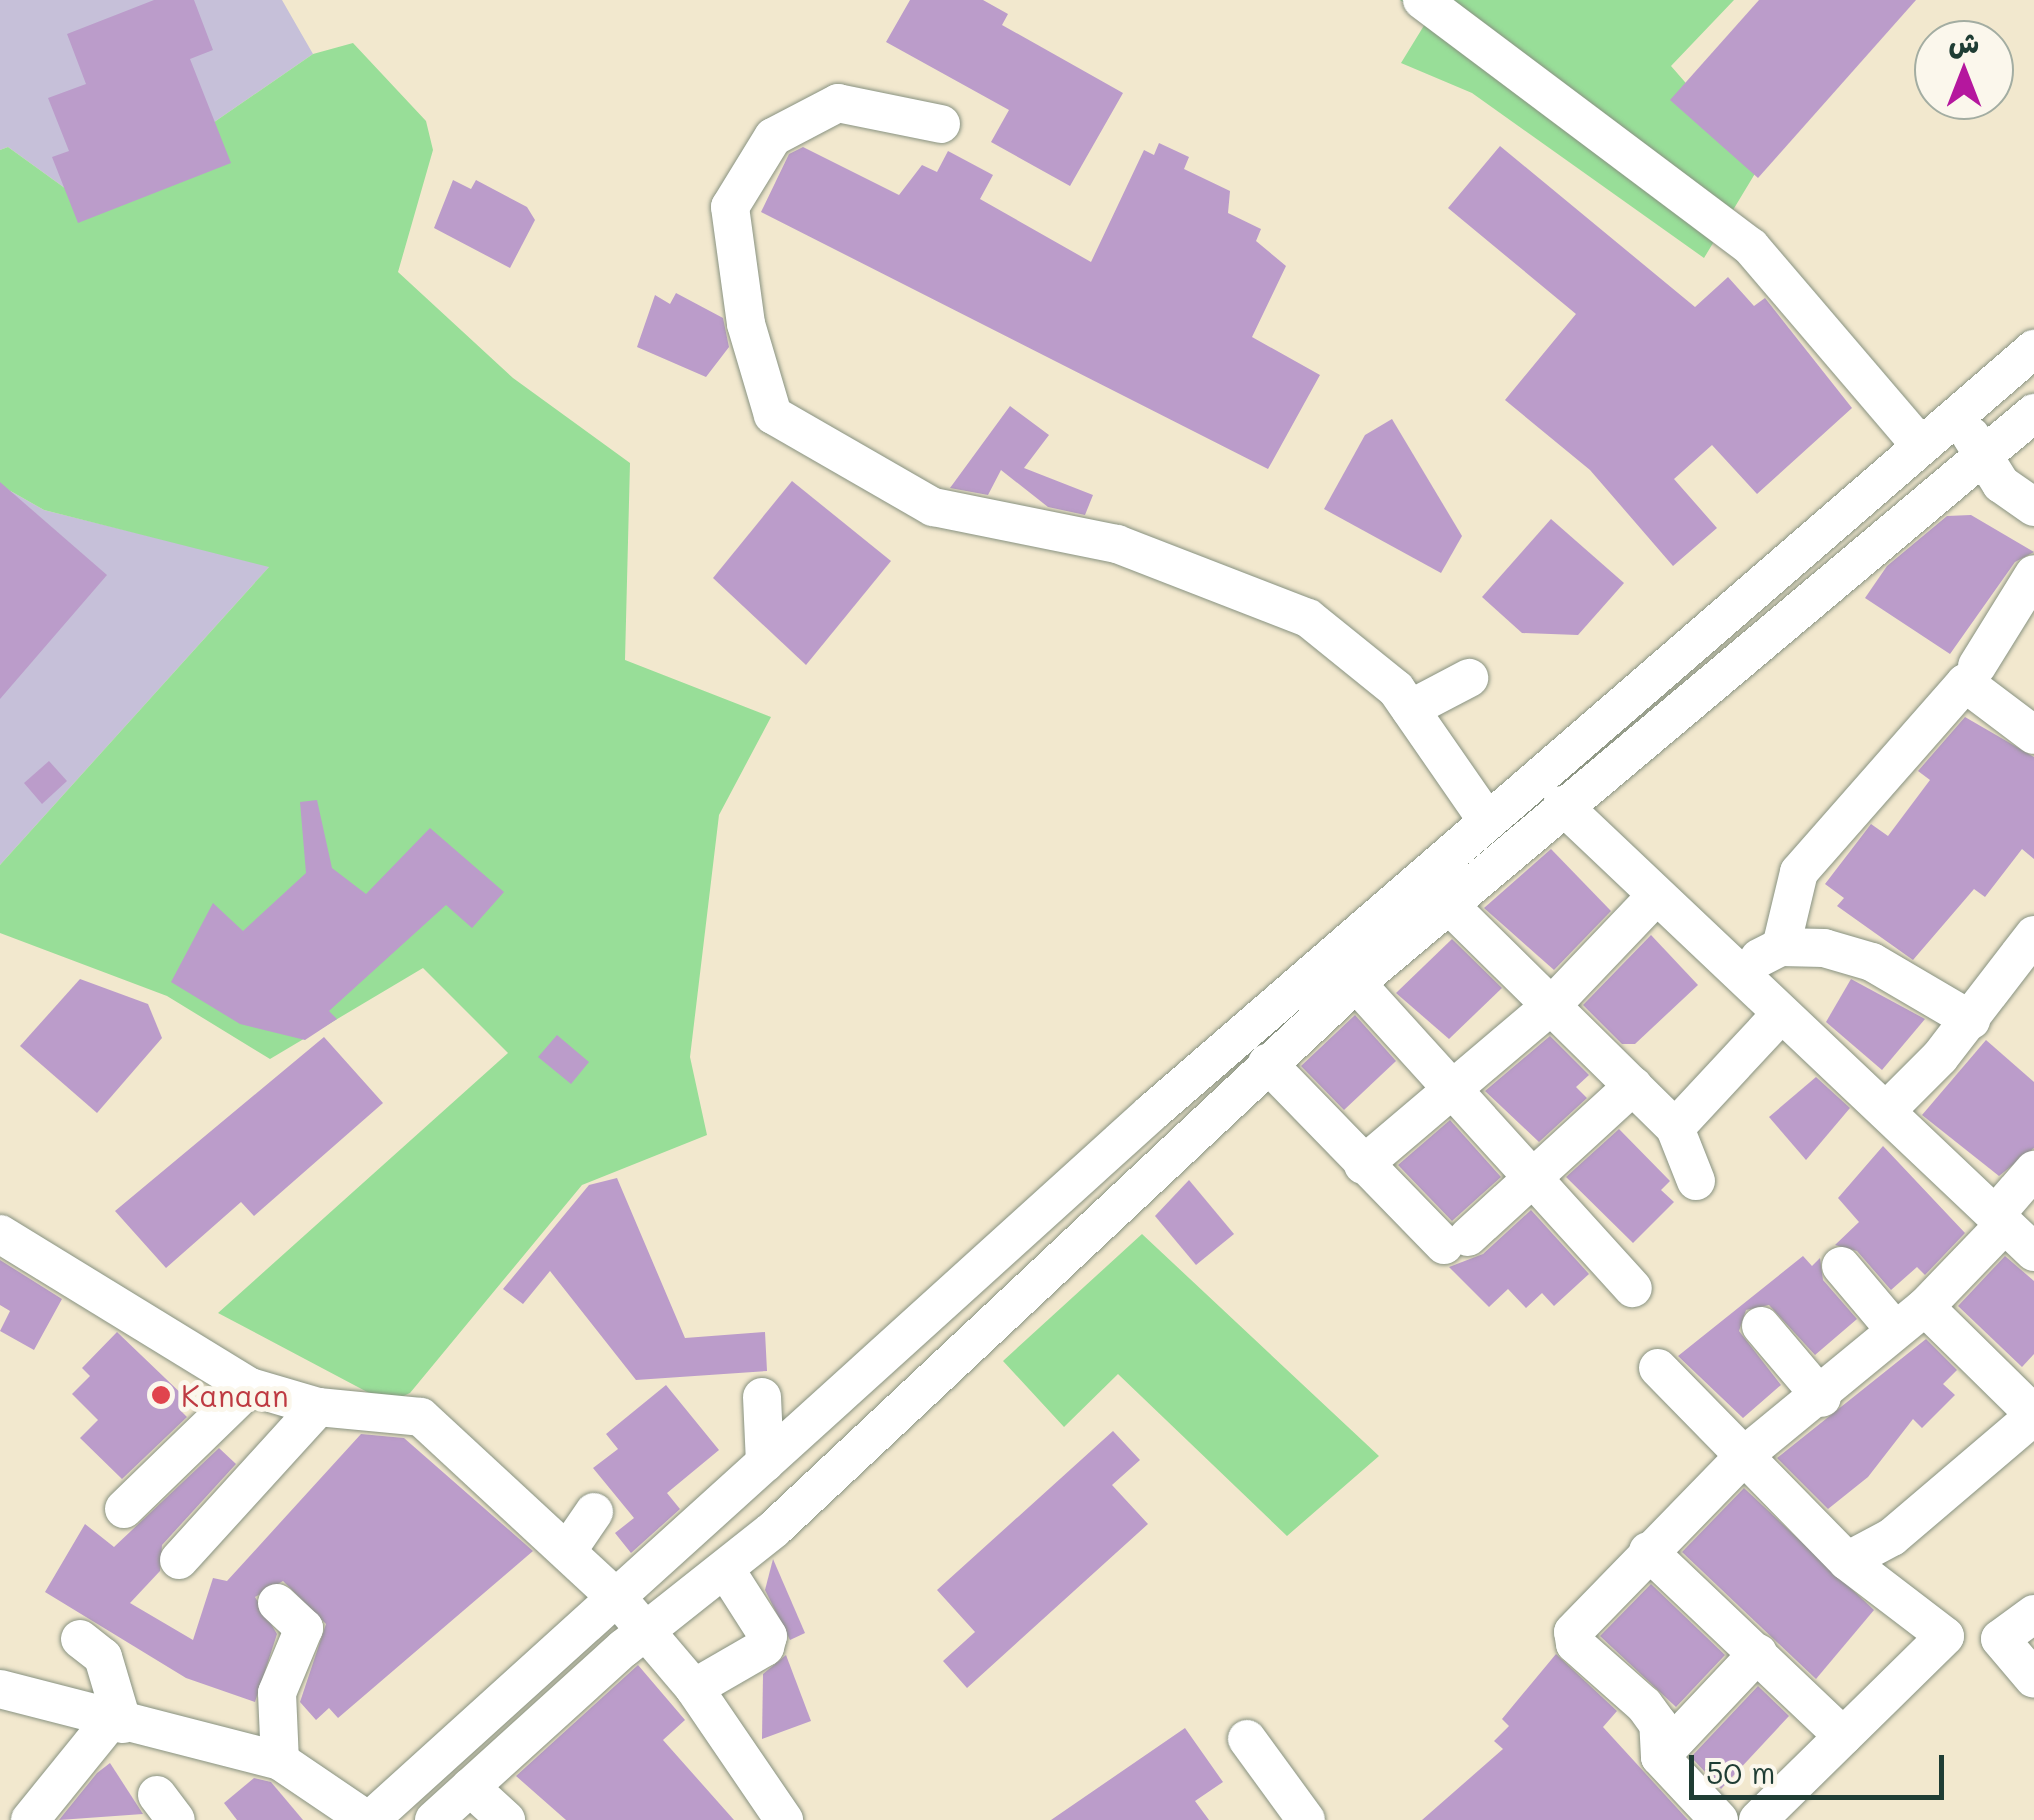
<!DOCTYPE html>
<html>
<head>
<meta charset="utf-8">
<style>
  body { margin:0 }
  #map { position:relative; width:2034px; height:1820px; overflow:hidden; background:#f2e8ce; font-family:Mali,"Playpen Sans Arabic",sans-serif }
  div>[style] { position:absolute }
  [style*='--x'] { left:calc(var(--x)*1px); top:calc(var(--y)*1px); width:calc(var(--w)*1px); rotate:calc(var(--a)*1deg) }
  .industrial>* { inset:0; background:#c6c0d9 }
  .green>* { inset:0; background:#98de98 }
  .building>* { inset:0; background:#bb9cca }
  .roads { filter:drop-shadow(0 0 2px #889281) drop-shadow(0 0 2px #889281) }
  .minor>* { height:38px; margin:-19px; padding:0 19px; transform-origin:19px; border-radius:19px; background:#fff }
  .dots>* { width:28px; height:28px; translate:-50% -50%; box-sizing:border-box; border:5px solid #fbf7ec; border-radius:50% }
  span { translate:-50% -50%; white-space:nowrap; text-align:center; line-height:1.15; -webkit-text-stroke:10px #fbf7ec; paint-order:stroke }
  .health-label { font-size:30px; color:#be3a42 }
  .left { translate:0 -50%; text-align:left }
  .north { position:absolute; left:1914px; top:20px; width:100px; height:100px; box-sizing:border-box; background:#fbf7ec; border:2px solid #a3ada2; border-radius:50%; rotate:0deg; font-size:28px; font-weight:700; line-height:40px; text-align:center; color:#1f3d34 }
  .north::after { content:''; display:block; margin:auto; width:35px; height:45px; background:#b5179e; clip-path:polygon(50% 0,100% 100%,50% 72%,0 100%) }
  .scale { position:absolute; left:1689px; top:1755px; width:255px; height:45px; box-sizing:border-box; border:5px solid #1f3d34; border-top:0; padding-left:12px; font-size:30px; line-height:35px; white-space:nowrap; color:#1f3d34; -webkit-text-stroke:8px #fbf7ec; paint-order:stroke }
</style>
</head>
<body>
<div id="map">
  <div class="industrial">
    <i style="clip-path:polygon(0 0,282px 0,313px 54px,91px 207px,8px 147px,0 150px)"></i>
    <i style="clip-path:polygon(0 485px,44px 510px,270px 566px,0 865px)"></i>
  </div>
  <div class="green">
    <i style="clip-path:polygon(1400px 0,1734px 0,1671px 66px,1759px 167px,1704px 258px,1472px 93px,1401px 63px,1428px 19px)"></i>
    <i style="clip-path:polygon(353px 43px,426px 121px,433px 150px,398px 272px,513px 378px,630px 463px,625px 660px,771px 717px,719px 815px,690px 1057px,707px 1135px,582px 1185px,410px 1393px,388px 1403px,218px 1313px,508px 1053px,423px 968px,270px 1059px,167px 996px,0 933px,0 865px,269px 567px,44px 510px,0 485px,0 150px,8px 147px,91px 207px,313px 54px)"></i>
    <i style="clip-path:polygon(1142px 1234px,1379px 1456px,1287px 1536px,1118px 1374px,1064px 1427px,1003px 1361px)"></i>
  </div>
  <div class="building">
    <i style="clip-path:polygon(154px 0,194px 0,213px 50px,190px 59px,231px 163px,78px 223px,52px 157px,69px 151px,48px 98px,86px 84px,67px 34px)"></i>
    <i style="clip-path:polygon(910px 0,983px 0,1008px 14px,1002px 25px,1123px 93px,1070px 186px,991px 142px,1009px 110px,886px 42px)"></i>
    <i style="clip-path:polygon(1759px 0,1916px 0,1758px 178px,1670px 100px)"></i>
    <i style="clip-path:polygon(1159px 143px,1189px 157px,1184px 169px,1230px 191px,1228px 213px,1261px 229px,1256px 241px,1286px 266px,1252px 337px,1320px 375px,1268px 469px,761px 212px,789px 154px,803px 147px,899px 195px,922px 165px,937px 172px,948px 151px,993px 175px,980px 199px,1091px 262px,1144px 150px,1154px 155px)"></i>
    <i style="clip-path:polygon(1500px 146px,1695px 307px,1728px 277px,1754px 306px,1765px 298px,1852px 408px,1757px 494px,1712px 445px,1674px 479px,1717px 528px,1673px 566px,1590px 470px,1505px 400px,1576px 314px,1448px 208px)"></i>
    <i style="clip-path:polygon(453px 180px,471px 189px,476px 180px,527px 207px,535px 220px,510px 268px,434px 228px)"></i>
    <i style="clip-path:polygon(676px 293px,723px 318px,729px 347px,706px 377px,637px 347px,655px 295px,670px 304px)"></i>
    <i style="clip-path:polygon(1010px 406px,1049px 435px,1024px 468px,1093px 495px,1085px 515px,1048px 507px,1001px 470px,988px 495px,950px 488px)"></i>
    <i style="clip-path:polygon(1392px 419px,1462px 536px,1441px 573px,1324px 509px,1365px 435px)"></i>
    <i style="clip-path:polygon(792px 481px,891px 561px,806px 665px,713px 578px)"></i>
    <i style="clip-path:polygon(0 482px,107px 575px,0 699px)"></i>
    <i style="clip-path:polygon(1971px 515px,2034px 552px,2015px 562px,1950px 654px,1865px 598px,1887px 566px,1947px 516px)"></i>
    <i style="clip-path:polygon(1551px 519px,1624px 583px,1578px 635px,1522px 633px,1482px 597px)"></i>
    <i style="clip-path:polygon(1965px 717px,2034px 757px,2034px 859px,2022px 849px,1985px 897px,1974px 889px,1913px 960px,1837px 906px,1844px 898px,1825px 884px,1871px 824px,1888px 836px,1930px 780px,1918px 771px)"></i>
    <i style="clip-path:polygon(49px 761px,67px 781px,42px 804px,24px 783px)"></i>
    <i style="clip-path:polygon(317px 800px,332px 868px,366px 894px,430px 828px,504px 892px,472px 928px,446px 905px,329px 1011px,337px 1019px,305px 1040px,240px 1024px,171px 982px,213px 903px,243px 931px,306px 873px,300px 802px)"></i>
    <i style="clip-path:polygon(1551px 849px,1611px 911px,1554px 970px,1484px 908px)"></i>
    <i style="clip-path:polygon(1651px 935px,1698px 985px,1635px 1044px,1622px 1044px,1583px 1005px)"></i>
    <i style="clip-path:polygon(1452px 939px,1502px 988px,1449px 1039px,1396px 993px)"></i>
    <i style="clip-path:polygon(80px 979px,148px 1004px,162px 1038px,97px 1113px,20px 1046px)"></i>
    <i style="clip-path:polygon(1851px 979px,1925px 1019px,1882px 1070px,1826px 1022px)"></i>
    <i style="clip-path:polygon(1355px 1015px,1396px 1061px,1344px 1110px,1301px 1066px)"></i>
    <i style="clip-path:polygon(557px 1035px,589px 1062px,571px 1084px,538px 1057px)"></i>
    <i style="clip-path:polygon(1550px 1036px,1589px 1075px,1576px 1087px,1587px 1098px,1539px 1142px,1485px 1091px)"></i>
    <i style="clip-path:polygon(324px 1037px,383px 1103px,254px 1216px,241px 1202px,166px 1268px,115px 1211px)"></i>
    <i style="clip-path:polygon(1986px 1040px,2034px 1082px,2034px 1148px,1999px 1176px,1922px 1115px)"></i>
    <i style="clip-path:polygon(1816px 1077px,1850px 1108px,1806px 1160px,1769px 1117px)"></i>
    <i style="clip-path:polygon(1450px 1120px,1501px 1177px,1452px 1221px,1398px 1165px)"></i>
    <i style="clip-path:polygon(1619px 1129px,1670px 1181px,1661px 1190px,1674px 1202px,1633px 1243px,1566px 1177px)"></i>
    <i style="clip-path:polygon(1883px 1146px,1965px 1233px,1925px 1275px,1917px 1267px,1891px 1290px,1857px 1251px,1835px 1245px,1859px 1222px,1838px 1198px)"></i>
    <i style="clip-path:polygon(617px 1178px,685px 1338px,765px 1332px,767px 1371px,636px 1380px,550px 1271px,523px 1304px,503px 1289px,589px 1185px)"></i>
    <i style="clip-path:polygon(1189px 1180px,1234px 1234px,1196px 1265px,1155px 1216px)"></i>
    <i style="clip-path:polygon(1531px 1210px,1589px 1274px,1554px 1306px,1542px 1293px,1526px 1308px,1508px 1289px,1489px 1307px,1449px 1267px,1483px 1254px)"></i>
    <i style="clip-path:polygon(1803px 1256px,1812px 1266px,1820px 1258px,1823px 1280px,1857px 1319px,1815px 1355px,1769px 1305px,1746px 1310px,1739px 1331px,1781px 1385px,1743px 1418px,1678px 1356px)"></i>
    <i style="clip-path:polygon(2005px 1256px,2034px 1281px,2034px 1354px,2022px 1367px,1958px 1306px)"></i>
    <i style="clip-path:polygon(0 1260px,62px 1299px,34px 1350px,0 1331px,10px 1311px,0 1305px)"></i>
    <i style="clip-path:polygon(117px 1332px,189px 1401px,180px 1410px,187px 1417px,122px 1479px,80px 1438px,98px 1420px,72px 1394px,90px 1376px,82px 1368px)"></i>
    <i style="clip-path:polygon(1926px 1339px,1957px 1370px,1943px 1384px,1955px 1395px,1922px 1428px,1913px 1419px,1868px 1477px,1828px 1509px,1777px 1458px)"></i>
    <i style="clip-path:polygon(666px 1385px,719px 1450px,667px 1493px,680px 1509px,631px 1553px,615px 1533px,634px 1518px,593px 1468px,618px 1449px,606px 1434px)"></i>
    <i style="clip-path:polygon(1113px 1431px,1140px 1460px,1112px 1485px,1148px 1524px,967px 1688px,943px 1661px,975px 1632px,937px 1590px)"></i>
    <i style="clip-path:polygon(361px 1434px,404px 1438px,533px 1551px,338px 1718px,329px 1708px,316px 1720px,300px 1702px,326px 1624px,283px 1581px,255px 1597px,277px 1634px,255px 1702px,186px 1678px,45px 1592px,85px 1524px,114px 1547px,219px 1448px,236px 1464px,162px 1545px,160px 1571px,130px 1603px,193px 1640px,213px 1578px,227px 1581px)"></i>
    <i style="clip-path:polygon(1744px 1488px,1874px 1610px,1816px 1679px,1682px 1552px)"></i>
    <i style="clip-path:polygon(773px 1559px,805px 1633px,790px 1640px,765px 1590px)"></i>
    <i style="clip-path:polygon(1651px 1584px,1725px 1655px,1676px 1707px,1600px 1636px)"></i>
    <i style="clip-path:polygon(1556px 1654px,1617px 1711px,1603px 1727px,1688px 1820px,1422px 1820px,1503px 1749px,1494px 1741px,1509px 1726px,1502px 1719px)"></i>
    <i style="clip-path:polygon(786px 1655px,811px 1721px,762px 1739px,763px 1674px)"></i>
    <i style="clip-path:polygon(638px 1665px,685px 1720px,663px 1740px,734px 1820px,566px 1820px,516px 1776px)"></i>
    <i style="clip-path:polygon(1758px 1686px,1789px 1716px,1721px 1789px,1691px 1757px)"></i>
    <i style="clip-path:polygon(1185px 1728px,1223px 1782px,1195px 1801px,1209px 1820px,1051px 1820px)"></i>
    <i style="clip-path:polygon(110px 1763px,143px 1814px,59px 1820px,97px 1773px)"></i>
    <i style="clip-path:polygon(254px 1778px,271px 1782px,303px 1820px,237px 1820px,224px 1803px)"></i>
  </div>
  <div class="roads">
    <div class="minor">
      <i style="--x:1422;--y:0;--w:411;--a:36.9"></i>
      <i style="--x:1751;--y:247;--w:259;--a:49.5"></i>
      <i style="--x:941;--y:124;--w:105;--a:-168.5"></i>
      <i style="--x:838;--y:103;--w:73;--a:152.4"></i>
      <i style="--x:773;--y:137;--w:82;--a:121.6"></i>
      <i style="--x:730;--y:207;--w:118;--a:82.2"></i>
      <i style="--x:746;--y:324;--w:95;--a:73.5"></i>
      <i style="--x:773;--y:415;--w:185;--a:29.9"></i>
      <i style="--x:933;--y:507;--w:188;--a:11.4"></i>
      <i style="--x:1117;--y:544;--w:205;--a:21.2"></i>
      <i style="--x:1308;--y:618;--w:113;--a:38.9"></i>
      <i style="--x:1396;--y:689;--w:158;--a:55.3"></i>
      <i style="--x:1971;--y:436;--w:57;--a:58"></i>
      <i style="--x:2001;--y:484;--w:40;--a:34.9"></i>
      <i style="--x:1977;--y:666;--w:108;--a:-58.2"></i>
      <i style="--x:1410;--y:709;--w:67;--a:-27.7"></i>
      <i style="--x:1562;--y:805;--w:650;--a:43.44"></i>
      <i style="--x:1449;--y:905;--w:317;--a:44.6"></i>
      <i style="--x:1675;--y:1128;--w:57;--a:68.4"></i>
      <i style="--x:1781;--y:947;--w:77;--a:-76.5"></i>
      <i style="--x:1799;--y:872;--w:252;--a:-48.7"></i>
      <i style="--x:1965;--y:683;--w:86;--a:37"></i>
      <i style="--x:1759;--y:958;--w:25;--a:-27"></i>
      <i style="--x:1781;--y:947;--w:43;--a:1.3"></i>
      <i style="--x:1824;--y:948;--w:50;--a:16.3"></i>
      <i style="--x:1872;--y:962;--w:115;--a:30.4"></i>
      <i style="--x:1356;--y:983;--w:412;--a:47.8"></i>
      <i style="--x:1267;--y:1063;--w:254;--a:45.8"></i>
      <i style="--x:1886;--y:1111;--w:76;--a:-45"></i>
      <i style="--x:1940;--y:1057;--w:154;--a:-52.4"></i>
      <i style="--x:1675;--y:1128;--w:156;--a:-47.1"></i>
      <i style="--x:1363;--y:1165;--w:249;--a:-40.3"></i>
      <i style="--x:1553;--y:1004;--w:148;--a:-46.4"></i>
      <i style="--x:1995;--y:1215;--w:60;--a:-49.1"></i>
      <i style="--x:0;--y:1234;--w:293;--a:31.5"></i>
      <i style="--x:250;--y:1387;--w:71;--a:16.4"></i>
      <i style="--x:318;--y:1407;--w:103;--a:5.5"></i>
      <i style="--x:421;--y:1417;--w:271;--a:42.8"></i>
      <i style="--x:620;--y:1601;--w:114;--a:49.6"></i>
      <i style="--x:694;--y:1688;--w:160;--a:55.7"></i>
      <i style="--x:1468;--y:1237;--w:224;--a:-42.5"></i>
      <i style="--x:1841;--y:1266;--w:84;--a:49.8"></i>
      <i style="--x:1925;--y:1307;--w:153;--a:44.5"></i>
      <i style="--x:1761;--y:1326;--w:94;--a:49.7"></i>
      <i style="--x:1658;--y:1368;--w:270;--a:45.6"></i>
      <i style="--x:1847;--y:1561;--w:51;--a:-28.1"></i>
      <i style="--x:1892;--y:1537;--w:187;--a:-40.4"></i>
      <i style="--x:762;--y:1397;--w:66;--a:87.4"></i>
      <i style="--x:124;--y:1509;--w:175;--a:-44.1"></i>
      <i style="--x:568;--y:1550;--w:46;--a:-55.6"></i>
      <i style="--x:1648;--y:1551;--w:269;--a:43.5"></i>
      <i style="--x:179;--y:1560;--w:207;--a:-47.7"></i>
      <i style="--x:277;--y:1603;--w:37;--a:43"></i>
      <i style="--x:304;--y:1628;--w:70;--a:112.6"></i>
      <i style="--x:277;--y:1693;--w:68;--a:87.5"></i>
      <i style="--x:2034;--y:1614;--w:42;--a:143.7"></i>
      <i style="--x:2000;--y:1639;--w:52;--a:49.6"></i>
      <i style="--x:80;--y:1639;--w:29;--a:38"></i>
      <i style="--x:103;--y:1657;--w:70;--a:73.4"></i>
      <i style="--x:694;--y:1688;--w:82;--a:-30"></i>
      <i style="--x:765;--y:1647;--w:11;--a:-75"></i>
      <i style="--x:768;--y:1636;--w:76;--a:-122.6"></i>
      <i style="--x:0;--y:1689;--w:289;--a:14.4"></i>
      <i style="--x:280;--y:1761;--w:105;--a:34.1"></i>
      <i style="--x:1247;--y:1739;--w:100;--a:53.9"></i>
      <i style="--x:1660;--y:1757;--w:143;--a:-46.7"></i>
      <i style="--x:470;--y:1787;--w:49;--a:42.5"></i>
      <i style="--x:157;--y:1795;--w:31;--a:53"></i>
      <i style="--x:30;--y:1820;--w:129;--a:-51"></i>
      <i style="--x:370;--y:1820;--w:1053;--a:-42.15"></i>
      <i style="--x:1151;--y:1113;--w:1168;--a:-40.87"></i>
      <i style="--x:434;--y:1820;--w:256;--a:-42.2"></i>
      <i style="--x:624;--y:1648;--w:191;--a:-38.4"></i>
      <i style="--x:774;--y:1529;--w:798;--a:-43.17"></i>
      <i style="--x:1356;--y:983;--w:886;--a:-40.05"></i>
      <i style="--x:1719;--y:1820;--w:86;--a:-133.1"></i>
      <i style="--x:1660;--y:1757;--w:33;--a:-93"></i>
      <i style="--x:1658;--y:1724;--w:24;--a:-126"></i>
      <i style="--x:1644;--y:1705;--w:92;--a:-138.5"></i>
      <i style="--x:1575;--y:1644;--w:12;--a:-99"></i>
      <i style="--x:1573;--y:1632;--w:250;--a:-45.8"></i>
      <i style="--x:1747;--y:1453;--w:230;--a:-39.4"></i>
      <i style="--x:1925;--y:1307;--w:108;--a:-46.1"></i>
      <i style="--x:1758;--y:1820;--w:262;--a:-44.5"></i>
      <i style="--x:1945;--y:1636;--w:123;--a:-142.6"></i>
    </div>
  </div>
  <div class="dots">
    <i style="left:161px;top:1395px;background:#e0444e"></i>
  </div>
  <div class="health-label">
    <span class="left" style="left:181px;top:1395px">Kanaan</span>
  </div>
  <div class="north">ش</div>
  <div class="scale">50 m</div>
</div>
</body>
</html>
